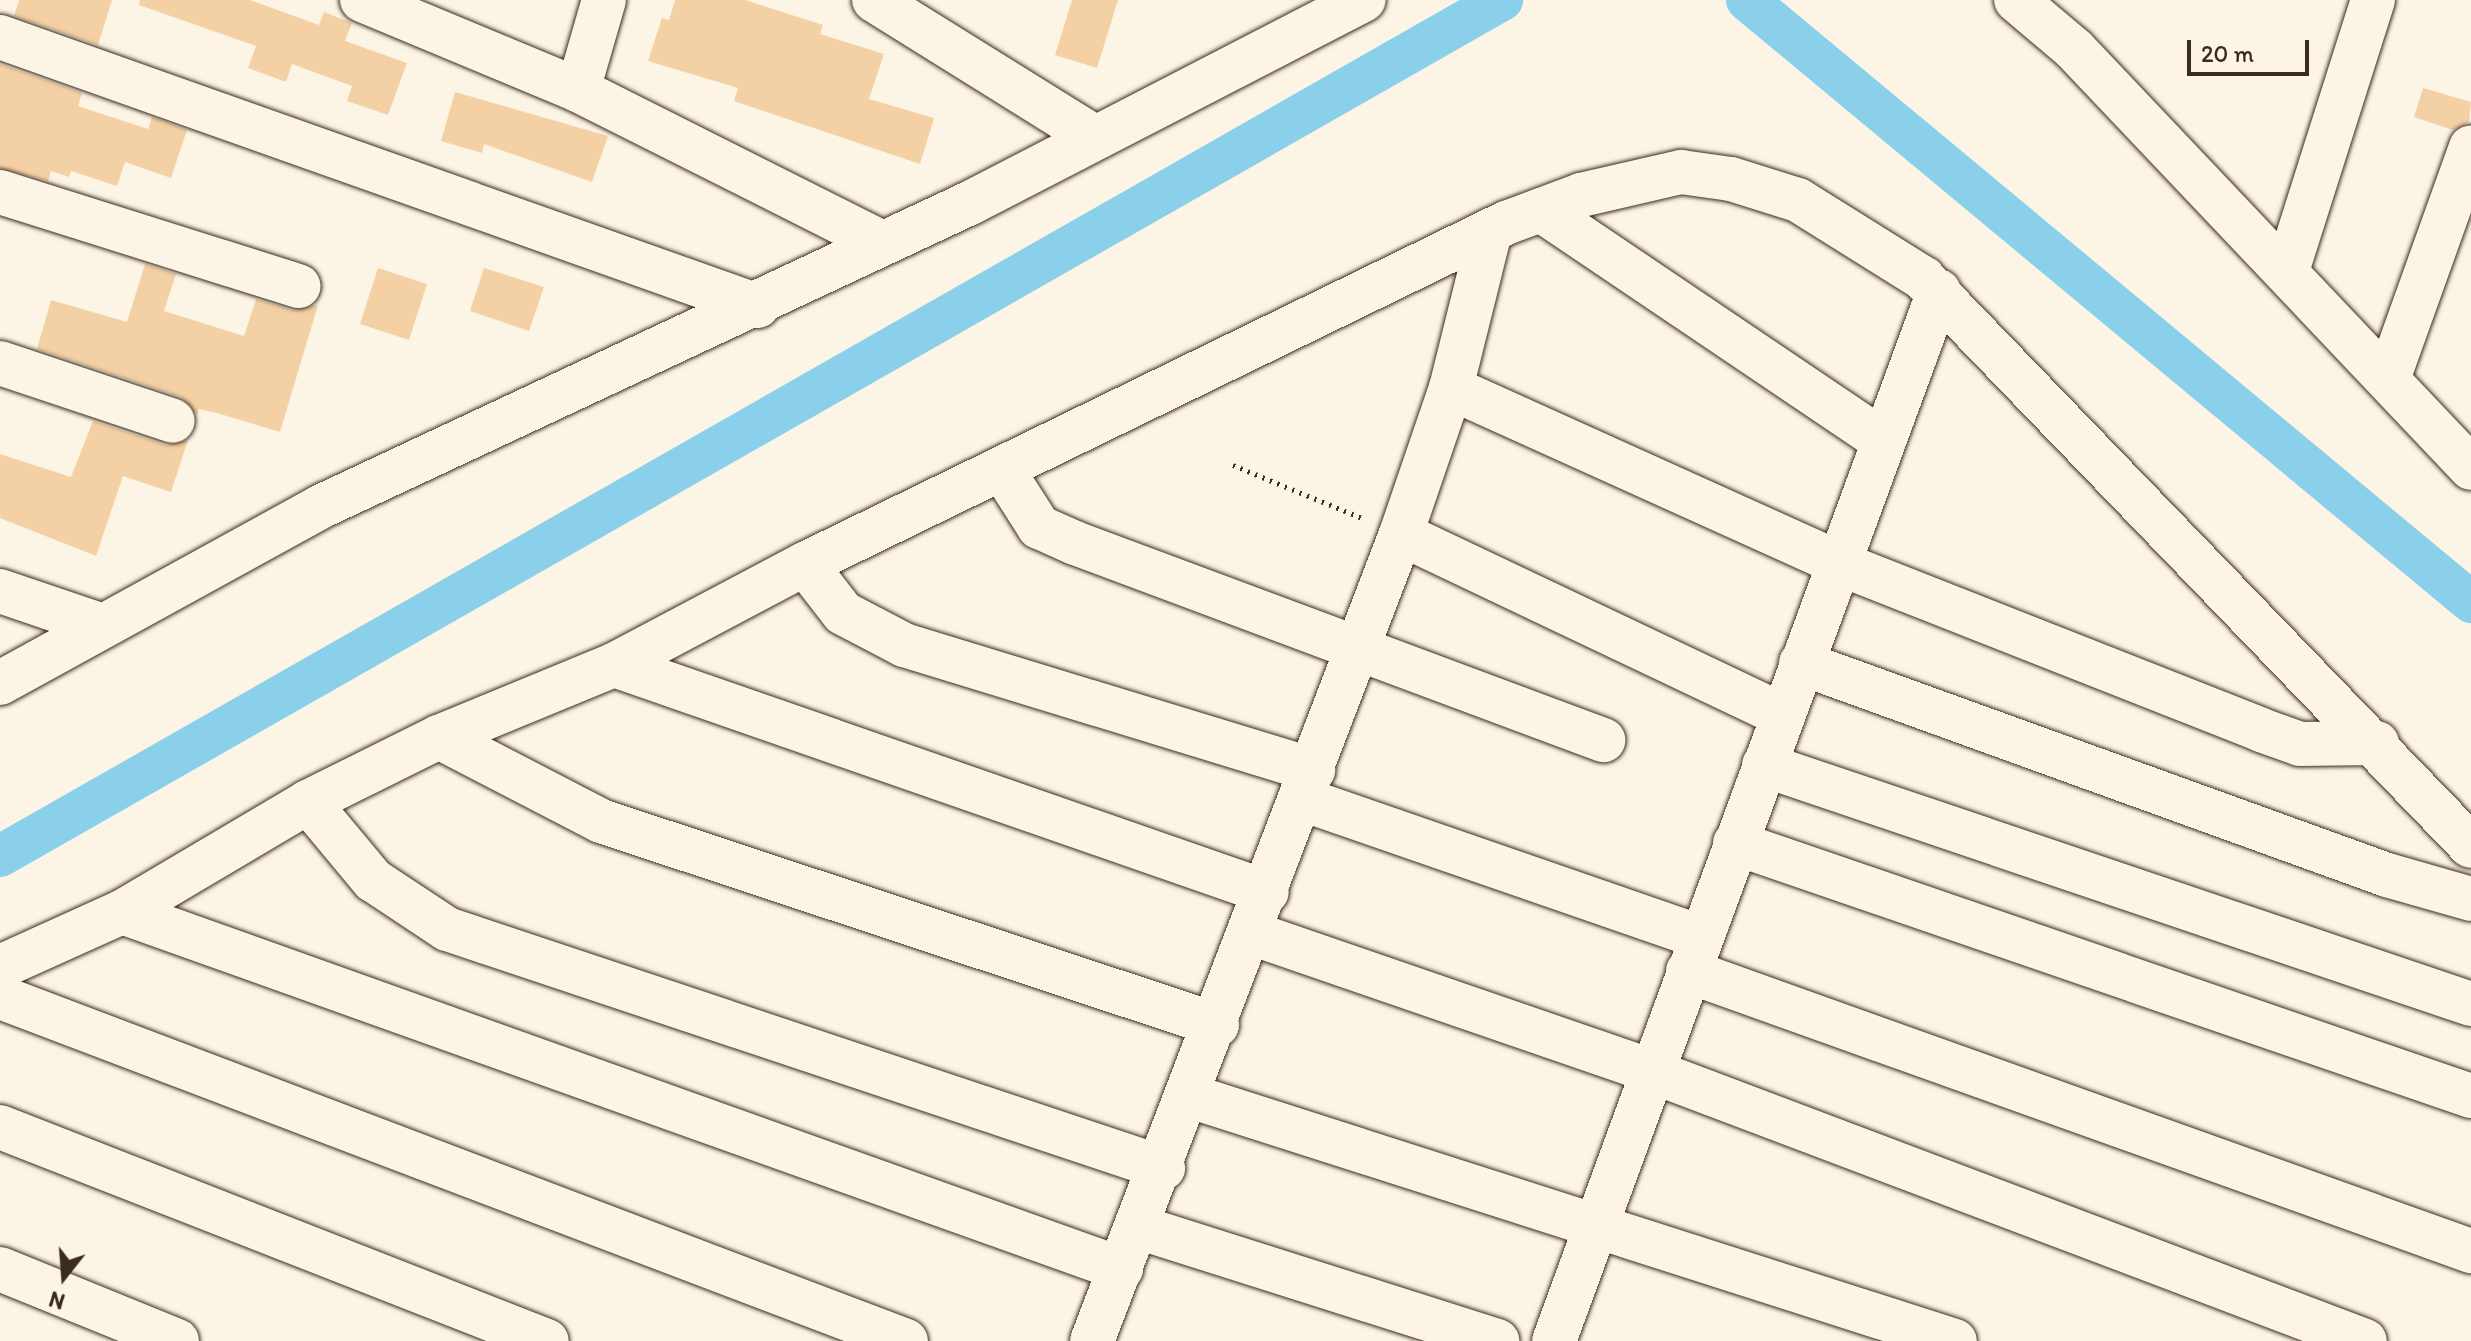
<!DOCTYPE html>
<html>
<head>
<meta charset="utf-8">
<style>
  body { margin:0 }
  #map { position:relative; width:2471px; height:1341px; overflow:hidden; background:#fcf5e5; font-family:Itim,sans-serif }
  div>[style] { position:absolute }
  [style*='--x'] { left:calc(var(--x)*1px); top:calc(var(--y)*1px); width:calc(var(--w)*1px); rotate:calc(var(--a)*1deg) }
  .canal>* { height:42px; margin:-21px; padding:0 21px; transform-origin:21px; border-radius:21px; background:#8ad0eb }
  .building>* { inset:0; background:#f4d1a4 }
  .path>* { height:5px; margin-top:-2.5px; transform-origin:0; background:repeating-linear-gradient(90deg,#3b2a1e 0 2px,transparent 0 8px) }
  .roads { filter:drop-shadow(0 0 2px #3b2a1e) drop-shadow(0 0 2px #3b2a1e) }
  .minor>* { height:44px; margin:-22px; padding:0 22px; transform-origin:22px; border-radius:22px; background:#fcf5e5 }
  .tertiary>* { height:44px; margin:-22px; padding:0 22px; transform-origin:22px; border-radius:22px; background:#fcf5e5 }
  span { translate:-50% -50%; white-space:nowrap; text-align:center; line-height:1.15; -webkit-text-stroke:8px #fcf5e5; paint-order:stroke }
  .north { position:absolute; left:24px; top:1237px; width:80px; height:80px; -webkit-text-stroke:6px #fcf5e5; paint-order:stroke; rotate:197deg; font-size:22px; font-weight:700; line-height:32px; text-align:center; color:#3b2a1e }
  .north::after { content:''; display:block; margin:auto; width:28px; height:36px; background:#3b2a1e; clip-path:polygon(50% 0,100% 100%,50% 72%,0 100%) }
  .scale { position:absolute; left:2187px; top:40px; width:122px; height:36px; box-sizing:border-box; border:4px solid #3b2a1e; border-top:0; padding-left:10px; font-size:24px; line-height:28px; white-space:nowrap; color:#3b2a1e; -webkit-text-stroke:6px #fcf5e5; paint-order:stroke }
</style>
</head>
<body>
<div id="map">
  <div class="canal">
    <i style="--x:1747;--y:0;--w:942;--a:39.74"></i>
    <i style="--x:0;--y:856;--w:1729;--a:-29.68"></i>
  </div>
  <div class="building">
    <i style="clip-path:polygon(19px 0,112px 0,98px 45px,14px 16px)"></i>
    <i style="clip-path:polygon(140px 0,250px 0,319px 25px,324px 12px,352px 23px,345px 41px,407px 63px,388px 115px,347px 101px,352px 86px,292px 64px,286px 82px,248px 68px,256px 46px,139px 5px)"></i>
    <i style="clip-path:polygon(675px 0,745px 0,823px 25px,820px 34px,884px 54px,869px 99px,934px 118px,920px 164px,734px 101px,738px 88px,648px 61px,662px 18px,669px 20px)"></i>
    <i style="clip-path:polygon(1072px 0,1118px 0,1097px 68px,1055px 55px)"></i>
    <i style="clip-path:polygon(0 64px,82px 93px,78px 106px,148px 129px,152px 117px,187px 130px,171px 178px,125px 162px,117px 186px,71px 171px,69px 177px,51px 171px,48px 181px,0 168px)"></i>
    <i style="clip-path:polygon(2423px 88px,2471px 102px,2469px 122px,2453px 130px,2414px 117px)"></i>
    <i style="clip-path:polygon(455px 92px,608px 136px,592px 182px,484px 144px,482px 153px,441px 141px)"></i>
    <i style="clip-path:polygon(145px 264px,176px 274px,164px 311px,244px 336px,256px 299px,292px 310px,318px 305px,280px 432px,217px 413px,199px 409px,197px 415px,181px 397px,37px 349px,51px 300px,127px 322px)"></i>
    <i style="clip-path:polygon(378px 268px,427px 284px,409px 340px,360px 324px)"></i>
    <i style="clip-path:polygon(484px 268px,544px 287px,529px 331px,470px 311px)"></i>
    <i style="clip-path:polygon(93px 421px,166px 445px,188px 440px,171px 492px,123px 476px,96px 556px,0 518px,0 454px,71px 477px)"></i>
  </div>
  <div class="path">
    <i style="--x:1233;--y:465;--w:139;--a:22.3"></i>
  </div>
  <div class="roads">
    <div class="minor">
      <i style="--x:362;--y:0;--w:234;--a:22.6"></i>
      <i style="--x:578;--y:90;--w:340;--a:26.7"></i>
      <i style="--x:874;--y:0;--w:259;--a:31.9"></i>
      <i style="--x:2016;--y:0;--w:76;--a:40.2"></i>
      <i style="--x:2074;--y:49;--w:577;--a:46.54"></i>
      <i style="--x:0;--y:37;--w:804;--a:19.54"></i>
      <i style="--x:578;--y:90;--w:94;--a:-73.9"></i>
      <i style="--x:0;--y:192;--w:313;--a:17.5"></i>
      <i style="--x:1541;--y:210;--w:413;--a:34"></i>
      <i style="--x:2287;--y:271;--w:284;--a:-72.4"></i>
      <i style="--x:0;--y:363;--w:182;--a:18.5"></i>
      <i style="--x:2388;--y:379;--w:246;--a:-70.3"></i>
      <i style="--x:1451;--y:388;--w:425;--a:24.3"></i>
      <i style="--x:1838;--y:563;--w:455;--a:21.5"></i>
      <i style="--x:2261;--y:730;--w:41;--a:19.7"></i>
      <i style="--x:2300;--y:744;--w:77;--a:-0.7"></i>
      <i style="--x:1002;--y:469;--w:69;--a:57.5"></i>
      <i style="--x:1039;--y:527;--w:39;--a:24"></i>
      <i style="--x:1075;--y:543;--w:564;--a:20.46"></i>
      <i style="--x:1401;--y:534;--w:420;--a:25.4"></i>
      <i style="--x:805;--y:564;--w:62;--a:52.2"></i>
      <i style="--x:843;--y:613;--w:69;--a:27.7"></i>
      <i style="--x:904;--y:645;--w:428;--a:17"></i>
      <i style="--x:0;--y:591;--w:106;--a:18.8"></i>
      <i style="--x:1801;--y:663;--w:623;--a:19.89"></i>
      <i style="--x:2387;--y:875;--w:87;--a:15.9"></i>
      <i style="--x:614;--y:665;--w:691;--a:19.17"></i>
      <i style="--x:0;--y:683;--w:365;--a:-28.8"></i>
      <i style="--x:320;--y:507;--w:718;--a:-25.07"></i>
      <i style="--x:970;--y:203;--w:443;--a:-27.3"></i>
      <i style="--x:439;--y:737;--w:182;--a:27.4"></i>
      <i style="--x:601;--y:821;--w:649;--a:18.32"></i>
      <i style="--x:1764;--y:765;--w:746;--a:18.68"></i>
      <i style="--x:1302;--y:799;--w:421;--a:19.1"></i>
      <i style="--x:308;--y:802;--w:102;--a:50.2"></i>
      <i style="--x:373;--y:880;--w:89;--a:33.5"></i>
      <i style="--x:447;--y:929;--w:755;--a:18.46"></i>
      <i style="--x:1735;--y:843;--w:778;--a:18.97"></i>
      <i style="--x:122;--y:912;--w:1061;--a:19.66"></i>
      <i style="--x:1251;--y:933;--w:423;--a:19"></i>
      <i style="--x:1651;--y:1071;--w:763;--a:20.71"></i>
      <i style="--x:1688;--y:971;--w:832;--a:19.68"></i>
      <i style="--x:0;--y:997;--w:969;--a:20.79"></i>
      <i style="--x:1190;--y:1096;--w:803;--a:17.76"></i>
      <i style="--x:0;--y:1127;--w:587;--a:21.37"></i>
      <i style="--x:1138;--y:1227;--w:377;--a:17.6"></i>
      <i style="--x:0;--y:1269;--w:191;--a:22.1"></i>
      <i style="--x:1092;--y:1341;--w:864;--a:-69.05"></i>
      <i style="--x:1401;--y:534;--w:154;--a:-71.1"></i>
      <i style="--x:1451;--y:388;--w:162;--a:-76"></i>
      <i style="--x:1554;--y:1341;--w:1118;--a:-69.86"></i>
    </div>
    <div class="tertiary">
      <i style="--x:0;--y:967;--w:134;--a:-24.3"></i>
      <i style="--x:122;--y:912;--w:216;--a:-30.6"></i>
      <i style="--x:308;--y:802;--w:146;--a:-26.4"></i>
      <i style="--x:439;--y:737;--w:189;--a:-22.4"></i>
      <i style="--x:614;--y:665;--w:216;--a:-27.9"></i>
      <i style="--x:805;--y:564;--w:780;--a:-25.94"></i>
      <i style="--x:1506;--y:223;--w:80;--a:-20.5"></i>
      <i style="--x:1581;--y:195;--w:103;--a:-13"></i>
      <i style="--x:1681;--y:172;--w:50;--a:8"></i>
      <i style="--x:1731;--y:179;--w:70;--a:17.4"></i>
      <i style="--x:1798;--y:200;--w:147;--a:32"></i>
      <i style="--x:1923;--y:278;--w:789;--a:46.03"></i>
    </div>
  </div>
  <div class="north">N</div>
  <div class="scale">20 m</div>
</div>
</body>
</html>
